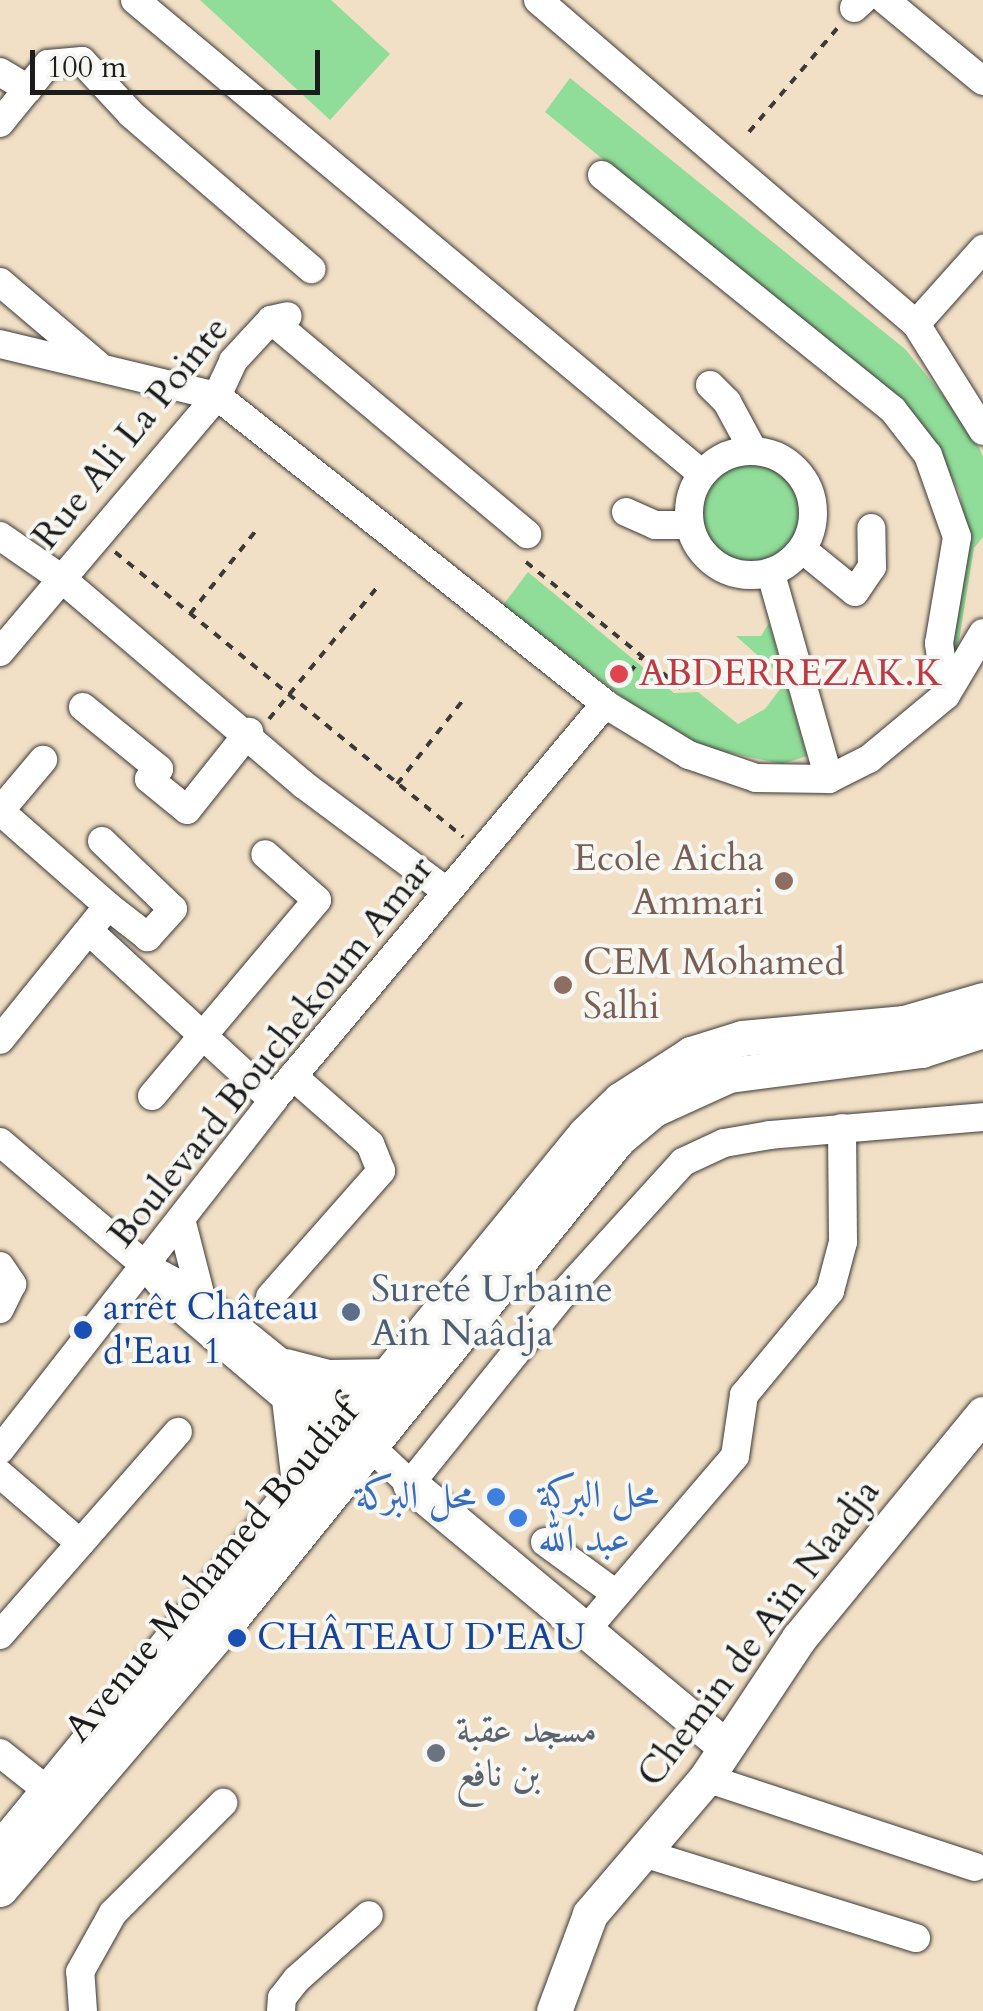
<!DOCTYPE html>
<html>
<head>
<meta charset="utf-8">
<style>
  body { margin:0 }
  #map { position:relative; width:983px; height:2011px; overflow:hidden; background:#f2e0c6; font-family:Cardo,Amiri,serif }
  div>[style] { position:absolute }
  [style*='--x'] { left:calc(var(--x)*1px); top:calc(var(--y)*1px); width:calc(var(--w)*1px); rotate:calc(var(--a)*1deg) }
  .green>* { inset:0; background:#90dc99 }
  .round { border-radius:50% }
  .path>* { height:4px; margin-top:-2px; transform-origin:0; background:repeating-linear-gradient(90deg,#3c3936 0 8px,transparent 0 16px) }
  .roads { filter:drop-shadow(0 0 2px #3c3936) drop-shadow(0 0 2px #3c3936) }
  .minor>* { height:28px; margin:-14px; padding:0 14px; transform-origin:14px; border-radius:14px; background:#fff }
  .minor>.ring { margin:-14px; padding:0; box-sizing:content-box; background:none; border:28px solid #fff; border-radius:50% }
  .major>* { height:35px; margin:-17.5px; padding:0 17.5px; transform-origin:17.5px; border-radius:17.5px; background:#fff }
  .dots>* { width:28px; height:28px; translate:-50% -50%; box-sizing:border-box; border:5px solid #f6f6f2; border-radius:50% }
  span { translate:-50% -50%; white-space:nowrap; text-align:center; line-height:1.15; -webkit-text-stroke:8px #f6f6f2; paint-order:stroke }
  .street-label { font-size:38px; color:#1c1c1c }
  .health-label { font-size:38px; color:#be3a42 }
  .left { translate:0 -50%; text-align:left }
  .education-label { font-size:38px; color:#785e54 }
  .right { translate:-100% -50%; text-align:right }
  .service-label { font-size:38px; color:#4e5e75 }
  .transit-label { font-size:38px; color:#164399 }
  .shop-label { font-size:38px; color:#366cbe }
  .worship-label { font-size:38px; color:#5b616d }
  .scale { position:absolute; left:30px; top:50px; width:290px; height:45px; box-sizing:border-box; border:5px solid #1c1c1c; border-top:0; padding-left:12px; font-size:30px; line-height:35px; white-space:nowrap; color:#1c1c1c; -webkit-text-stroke:8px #f6f6f2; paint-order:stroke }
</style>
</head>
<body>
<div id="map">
  <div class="green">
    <i style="clip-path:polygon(200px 0,331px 0,390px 54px,330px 120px)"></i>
    <i style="clip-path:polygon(570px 78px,905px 349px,969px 427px,983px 456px,983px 537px,974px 548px,957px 653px,948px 655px,968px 543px,960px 493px,928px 434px,899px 401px,545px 112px)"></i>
    <i class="round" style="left:703px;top:464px;width:98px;height:98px"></i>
    <i style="clip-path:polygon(528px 572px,674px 693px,698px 692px,738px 724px,765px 709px,781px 688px,781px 676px,736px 636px,761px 636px,769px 623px,807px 756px,782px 764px,703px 747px,660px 726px,503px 605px)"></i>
  </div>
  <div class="path">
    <i style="--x:749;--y:132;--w:140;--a:-49.6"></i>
    <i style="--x:115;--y:552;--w:450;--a:39.3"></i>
    <i style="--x:526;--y:562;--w:206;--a:39.1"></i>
    <i style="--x:190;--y:614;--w:110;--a:-51.7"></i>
    <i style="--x:620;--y:685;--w:36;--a:-52"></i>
    <i style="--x:269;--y:719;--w:175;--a:-50.6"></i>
    <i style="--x:397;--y:784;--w:108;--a:-51.8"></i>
  </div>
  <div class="roads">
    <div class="minor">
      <i style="--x:135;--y:0;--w:738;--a:39.89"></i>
      <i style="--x:538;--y:0;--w:498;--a:40.6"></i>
      <i style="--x:916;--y:324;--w:126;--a:57.9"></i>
      <i style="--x:885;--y:0;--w:127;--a:39.6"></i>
      <i style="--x:854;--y:8;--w:12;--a:-42"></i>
      <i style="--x:0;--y:72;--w:33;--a:31"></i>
      <i style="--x:0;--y:123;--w:76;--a:-50.9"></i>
      <i style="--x:48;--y:64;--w:34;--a:-5"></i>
      <i style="--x:82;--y:61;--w:72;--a:47.2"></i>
      <i style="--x:131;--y:114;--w:238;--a:40.7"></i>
      <i style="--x:602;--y:175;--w:374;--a:38.9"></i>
      <i style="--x:893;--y:410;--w:57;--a:52.1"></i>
      <i style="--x:928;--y:455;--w:87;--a:70.5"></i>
      <i style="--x:957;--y:537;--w:108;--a:99.6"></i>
      <i style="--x:939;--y:643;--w:52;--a:82.3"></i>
      <i style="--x:0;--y:282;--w:128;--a:40.3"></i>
      <i style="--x:271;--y:320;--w:334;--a:39.9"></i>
      <i style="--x:916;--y:324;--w:101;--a:-48.2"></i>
      <i style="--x:0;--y:344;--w:223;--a:13.5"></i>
      <i style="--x:217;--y:396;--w:495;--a:38.4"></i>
      <i style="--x:605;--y:704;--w:98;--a:31.3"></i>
      <i style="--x:689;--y:755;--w:71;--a:18.9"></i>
      <i style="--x:756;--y:778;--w:73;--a:0.8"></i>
      <i style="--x:829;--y:779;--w:45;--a:-26.6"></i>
      <i style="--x:869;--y:759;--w:100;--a:-39.7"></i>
      <i style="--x:946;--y:695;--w:72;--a:-59.2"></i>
      <i style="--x:710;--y:385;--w:24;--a:45"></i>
      <i style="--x:727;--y:402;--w:55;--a:61.6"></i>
      <i class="ring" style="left:689px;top:451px;width:96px;height:96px"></i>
      <i style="--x:626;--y:512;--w:32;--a:24"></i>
      <i style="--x:655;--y:525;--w:34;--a:0"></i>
      <i style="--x:0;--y:536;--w:75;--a:34.7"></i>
      <i style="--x:62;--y:579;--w:318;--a:40.4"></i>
      <i style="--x:304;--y:785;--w:177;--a:36.7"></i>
      <i style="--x:802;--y:549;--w:68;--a:39.1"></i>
      <i style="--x:855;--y:592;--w:30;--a:-56"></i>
      <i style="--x:872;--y:567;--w:39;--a:-91"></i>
      <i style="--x:771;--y:574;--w:213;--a:74.2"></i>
      <i style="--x:0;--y:652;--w:336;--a:-49.7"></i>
      <i style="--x:217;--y:396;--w:38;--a:-65"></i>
      <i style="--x:233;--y:361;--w:56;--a:-47.2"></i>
      <i style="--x:271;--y:320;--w:17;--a:-13"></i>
      <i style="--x:83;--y:707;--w:98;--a:39.2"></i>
      <i style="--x:159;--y:769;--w:14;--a:135"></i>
      <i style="--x:149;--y:779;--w:49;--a:39.2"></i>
      <i style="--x:187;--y:810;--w:100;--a:-51.5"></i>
      <i style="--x:0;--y:811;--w:144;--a:41.3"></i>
      <i style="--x:108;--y:906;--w:172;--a:128.9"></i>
      <i style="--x:0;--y:811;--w:67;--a:-49.9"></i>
      <i style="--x:102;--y:841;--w:98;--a:43.8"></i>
      <i style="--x:173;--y:909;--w:38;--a:132"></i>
      <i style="--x:148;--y:937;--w:51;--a:-142.2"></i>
      <i style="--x:89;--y:931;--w:250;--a:42.6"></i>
      <i style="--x:152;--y:1096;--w:256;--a:-49.9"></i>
      <i style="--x:317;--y:900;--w:69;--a:-138.5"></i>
      <i style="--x:0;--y:1142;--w:193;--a:40.4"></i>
      <i style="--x:147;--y:1267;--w:51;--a:28.1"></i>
      <i style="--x:192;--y:1291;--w:119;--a:38.9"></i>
      <i style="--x:285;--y:1366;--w:172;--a:43.3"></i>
      <i style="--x:182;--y:1223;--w:76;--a:75.6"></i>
      <i style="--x:0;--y:1266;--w:22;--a:56"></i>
      <i style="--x:12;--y:1284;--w:28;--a:116"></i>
      <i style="--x:153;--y:1275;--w:41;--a:50.9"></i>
      <i style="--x:179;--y:1307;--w:221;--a:40.4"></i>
      <i style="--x:270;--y:1297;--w:168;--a:-48.6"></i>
      <i style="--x:381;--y:1171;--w:29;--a:-112"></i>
      <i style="--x:370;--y:1144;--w:103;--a:-138.6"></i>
      <i style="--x:0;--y:1450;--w:444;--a:-52"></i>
      <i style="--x:273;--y:1100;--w:517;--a:-50.02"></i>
      <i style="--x:0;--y:1474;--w:106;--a:40.8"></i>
      <i style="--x:410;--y:1484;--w:244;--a:-51.2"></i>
      <i style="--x:563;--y:1294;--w:178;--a:-47.7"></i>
      <i style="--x:683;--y:1162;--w:45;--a:-24.9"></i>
      <i style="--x:724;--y:1143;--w:47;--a:-9.9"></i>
      <i style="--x:770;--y:1135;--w:214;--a:-4.8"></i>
      <i style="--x:545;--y:1542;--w:88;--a:36.2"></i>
      <i style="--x:586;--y:1630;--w:229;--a:-49.4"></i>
      <i style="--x:735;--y:1456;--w:62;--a:-81.6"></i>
      <i style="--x:744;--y:1395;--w:135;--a:-50.4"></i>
      <i style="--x:830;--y:1291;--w:51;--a:-75.1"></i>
      <i style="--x:843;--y:1242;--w:114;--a:-90.5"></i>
      <i style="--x:0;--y:1635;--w:270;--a:-48.8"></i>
      <i style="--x:0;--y:1753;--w:61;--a:38.4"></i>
      <i style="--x:706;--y:1778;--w:283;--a:18.3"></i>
      <i style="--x:643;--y:1853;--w:286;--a:17.3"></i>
      <i style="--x:83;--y:2011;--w:39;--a:-94"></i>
      <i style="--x:80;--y:1972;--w:68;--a:-60.8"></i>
      <i style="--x:113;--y:1913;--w:156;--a:-45"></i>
      <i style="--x:281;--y:2011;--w:13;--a:-86"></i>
      <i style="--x:282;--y:1998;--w:24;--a:-52"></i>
      <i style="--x:297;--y:1979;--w:96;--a:-41.6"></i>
    </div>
    <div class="major">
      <i style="--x:285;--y:1366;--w:44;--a:14.3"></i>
      <i style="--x:328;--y:1377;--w:65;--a:-0.9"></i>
      <i style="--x:289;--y:1399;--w:85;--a:83.2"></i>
      <i style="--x:410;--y:1484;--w:409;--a:39.8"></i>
      <i style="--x:0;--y:1849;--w:924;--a:-50.71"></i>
      <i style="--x:585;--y:1134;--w:49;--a:-44.2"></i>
      <i style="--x:620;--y:1100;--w:85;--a:-32.9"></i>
      <i style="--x:691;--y:1054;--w:53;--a:-17.4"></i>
      <i style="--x:742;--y:1038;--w:163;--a:-5.3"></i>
      <i style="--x:904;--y:1023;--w:82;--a:-16.2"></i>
      <i style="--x:0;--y:1889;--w:345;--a:-49.5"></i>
      <i style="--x:224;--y:1627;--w:627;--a:-51.08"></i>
      <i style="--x:618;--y:1139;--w:47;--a:-39.8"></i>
      <i style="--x:654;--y:1109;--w:82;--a:-24.4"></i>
      <i style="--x:729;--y:1075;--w:194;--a:-7.4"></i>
      <i style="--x:921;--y:1050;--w:65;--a:-17.9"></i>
      <i style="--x:554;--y:2011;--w:103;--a:-69.6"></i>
      <i style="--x:590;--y:1914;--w:179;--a:-49.5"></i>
      <i style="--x:706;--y:1778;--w:168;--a:-56.4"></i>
      <i style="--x:799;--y:1638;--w:290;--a:-50.6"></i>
    </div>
  </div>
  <div class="dots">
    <i style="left:619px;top:674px;background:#e0444e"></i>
    <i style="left:784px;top:881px;background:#8d6e63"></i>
    <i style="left:563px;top:985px;background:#8d6e63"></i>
    <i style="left:351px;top:1312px;background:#5c6f8a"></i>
    <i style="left:83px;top:1330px;background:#1a4fb4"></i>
    <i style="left:496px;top:1497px;background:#3f7fe0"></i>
    <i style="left:518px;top:1518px;background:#3f7fe0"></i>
    <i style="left:237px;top:1638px;background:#1a4fb4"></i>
    <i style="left:436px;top:1753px;background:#6b7280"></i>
  </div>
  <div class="street-label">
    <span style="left:131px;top:433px;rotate:-51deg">Rue Ali La Pointe</span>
    <span style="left:271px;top:1052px;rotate:-51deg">Boulevard Bouchekoum Amar</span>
    <span style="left:212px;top:1571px;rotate:-50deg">Avenue Mohamed Boudiaf</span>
    <span style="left:759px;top:1633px;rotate:-53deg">Chemin de Aïn Naadja</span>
  </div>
  <div class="health-label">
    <span class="left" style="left:639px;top:674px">ABDERREZAK.K</span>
  </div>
  <div class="education-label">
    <span class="right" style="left:764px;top:881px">Ecole Aicha<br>Ammari</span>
    <span class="left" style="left:583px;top:985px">CEM Mohamed<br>Salhi</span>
  </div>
  <div class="service-label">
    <span class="left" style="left:371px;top:1312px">Sureté Urbaine<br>Ain Naâdja</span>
  </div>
  <div class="transit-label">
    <span class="left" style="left:103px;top:1330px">arrêt Château<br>d'Eau 1</span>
    <span class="left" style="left:257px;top:1638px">CHÂTEAU D'EAU</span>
  </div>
  <div class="shop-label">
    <span class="left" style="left:538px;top:1518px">محل البركة<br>عبد الله</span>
    <span class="right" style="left:476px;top:1497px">محل البركة</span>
  </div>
  <div class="worship-label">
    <span class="left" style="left:456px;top:1753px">مسجد عقبة<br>بن نافع</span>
  </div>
  <div class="scale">100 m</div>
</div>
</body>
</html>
